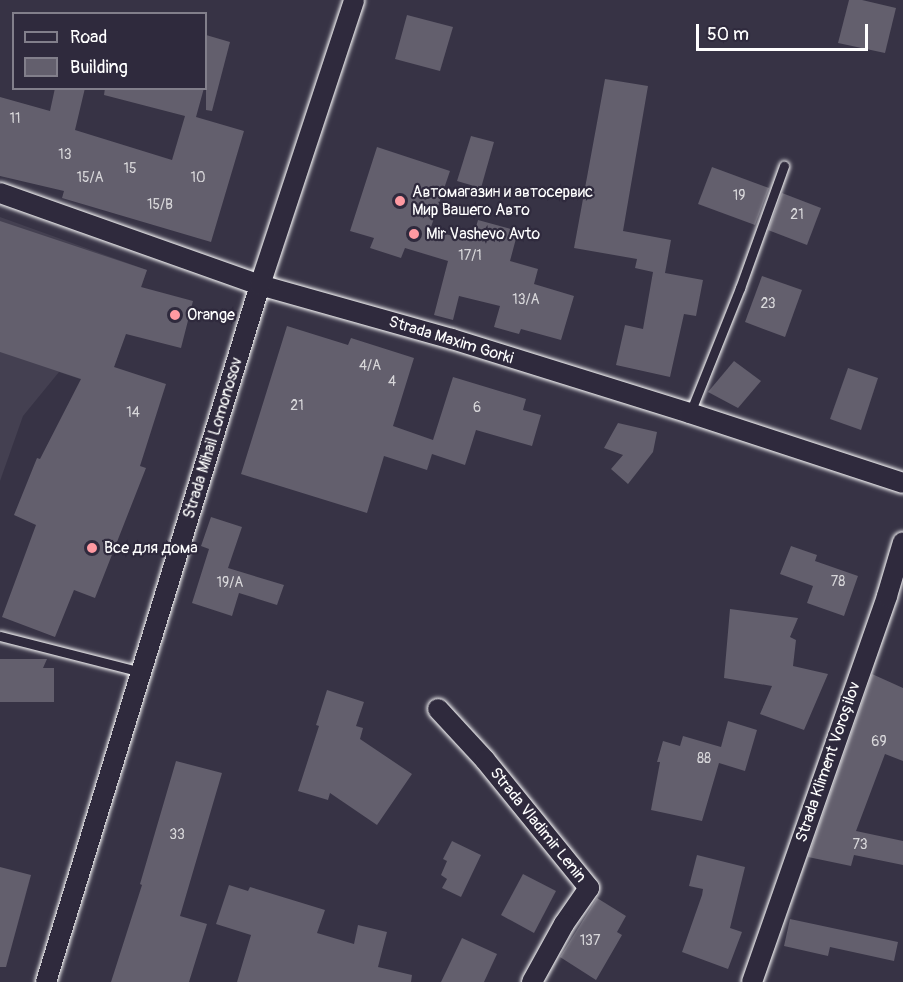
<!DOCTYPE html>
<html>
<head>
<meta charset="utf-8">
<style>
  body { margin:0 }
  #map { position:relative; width:903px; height:982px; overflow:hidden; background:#373345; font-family:Pangolin,sans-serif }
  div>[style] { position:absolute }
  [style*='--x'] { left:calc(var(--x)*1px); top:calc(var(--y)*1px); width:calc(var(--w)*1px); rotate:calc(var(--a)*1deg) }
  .built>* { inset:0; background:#444051 }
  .building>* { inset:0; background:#635f6d }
  .roads { filter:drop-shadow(0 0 2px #fff) drop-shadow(0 0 2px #fff) }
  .service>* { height:9px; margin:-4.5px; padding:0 4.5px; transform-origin:4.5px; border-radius:4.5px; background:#2f2a3d }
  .minor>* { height:20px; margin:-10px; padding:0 10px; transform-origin:10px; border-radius:10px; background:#2f2a3d }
  .dots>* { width:16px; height:16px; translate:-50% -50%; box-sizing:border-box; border:3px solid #2f2a3d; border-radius:50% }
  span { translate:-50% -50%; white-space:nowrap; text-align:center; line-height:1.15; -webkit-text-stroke:4.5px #2f2a3d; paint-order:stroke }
  .number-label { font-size:14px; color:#d8d7da }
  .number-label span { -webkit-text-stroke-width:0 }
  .poi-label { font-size:16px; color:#fff }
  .left { translate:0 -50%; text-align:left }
  .street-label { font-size:16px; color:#fff }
  .legend { position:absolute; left:12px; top:12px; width:195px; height:78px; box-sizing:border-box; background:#2f2a3d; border:2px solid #827f8b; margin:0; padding:8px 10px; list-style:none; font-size:18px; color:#fff }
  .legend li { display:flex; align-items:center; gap:12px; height:30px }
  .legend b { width:30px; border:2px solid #827f8b }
  .scale { position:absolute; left:696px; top:24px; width:172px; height:27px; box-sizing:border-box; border:3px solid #fff; border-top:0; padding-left:8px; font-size:18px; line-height:21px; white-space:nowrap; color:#fff; -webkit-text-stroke:4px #2f2a3d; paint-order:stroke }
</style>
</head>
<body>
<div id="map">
  <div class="built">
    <i style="clip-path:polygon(0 217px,147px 270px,107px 388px,59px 372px,23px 416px,0 481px)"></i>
  </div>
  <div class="building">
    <i style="clip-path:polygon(849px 0,862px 0,896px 8px,885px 53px,838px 43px)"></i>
    <i style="clip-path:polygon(407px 15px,453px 27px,440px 71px,395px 59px)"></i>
    <i style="clip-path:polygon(206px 35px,230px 42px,212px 111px,206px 110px)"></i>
    <i style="clip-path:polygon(605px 79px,648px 86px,623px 231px,671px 240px,665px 273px,703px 280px,696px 316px,684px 314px,670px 377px,616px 365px,625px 325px,643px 329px,653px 272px,635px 268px,637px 259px,574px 248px)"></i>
    <i style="clip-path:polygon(55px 88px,85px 88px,75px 130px,172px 160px,185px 116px,104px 95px,105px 88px,204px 88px,196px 117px,244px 131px,211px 242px,62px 198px,64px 191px,0 176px,0 97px,50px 111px)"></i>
    <i style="clip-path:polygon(471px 136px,494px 142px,481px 188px,457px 181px)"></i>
    <i style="clip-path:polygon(377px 147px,450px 171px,430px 230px,472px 241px,478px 220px,518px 231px,510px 261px,538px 269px,534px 284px,574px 296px,561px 340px,521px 329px,519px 334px,494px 327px,500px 306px,459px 296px,453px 320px,434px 315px,448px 261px,405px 248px,401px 258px,370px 248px,374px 238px,350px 231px)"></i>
    <i style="clip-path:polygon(712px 167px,769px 188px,755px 225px,698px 204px)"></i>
    <i style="clip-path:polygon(782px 193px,821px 208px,807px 245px,768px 230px)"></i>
    <i style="clip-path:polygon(0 221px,147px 270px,141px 287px,193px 301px,181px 348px,126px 334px,114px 367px,166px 384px,140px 466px,146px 468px,95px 598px,74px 590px,55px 637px,2px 617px,36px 525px,14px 515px,37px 458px,40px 459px,81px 379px,0 352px)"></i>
    <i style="clip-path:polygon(762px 276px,802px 290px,785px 337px,745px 322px)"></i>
    <i style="clip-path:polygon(287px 326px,348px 345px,351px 338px,414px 358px,393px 426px,433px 440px,453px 377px,526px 399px,523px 410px,541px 415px,532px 446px,476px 430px,465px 465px,432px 454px,427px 470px,384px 456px,367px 513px,241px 474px)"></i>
    <i style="clip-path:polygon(734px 361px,761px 381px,738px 408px,708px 392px)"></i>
    <i style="clip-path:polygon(848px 368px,878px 378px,861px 430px,830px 419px)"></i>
    <i style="clip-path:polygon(618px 423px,657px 432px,653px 452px,628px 484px,611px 469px,623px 455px,604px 448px)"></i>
    <i style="clip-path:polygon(211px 517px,242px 527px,228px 568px,284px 585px,277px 605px,239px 593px,232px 616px,192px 603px,209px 549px,201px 546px)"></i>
    <i style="clip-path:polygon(791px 546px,817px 555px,815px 561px,858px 576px,844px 616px,807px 603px,813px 586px,780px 574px)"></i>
    <i style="clip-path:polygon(730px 609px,798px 618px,790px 637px,796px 640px,793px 666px,828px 674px,804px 730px,760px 714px,772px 686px,724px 678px)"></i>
    <i style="clip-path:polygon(0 659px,47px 659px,43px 668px,54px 668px,54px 702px,0 702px)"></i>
    <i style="clip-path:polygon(872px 674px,903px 688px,903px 761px,885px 754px,856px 831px,903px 841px,903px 865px,854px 855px,851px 866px,808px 857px)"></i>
    <i style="clip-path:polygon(327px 690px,364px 702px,356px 726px,363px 728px,360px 739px,412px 774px,377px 825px,330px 793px,328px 800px,298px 791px,319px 726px,316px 725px)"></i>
    <i style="clip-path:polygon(728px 721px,757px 730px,745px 771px,719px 763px,702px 821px,651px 810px,660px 762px,657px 762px,663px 741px,680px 746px,683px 736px,721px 747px)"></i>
    <i style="clip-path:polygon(176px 761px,222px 773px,180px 916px,207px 924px,189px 982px,111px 982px,142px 885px,140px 884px)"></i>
    <i style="clip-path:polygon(452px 841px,481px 855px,461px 897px,442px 888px,447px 879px,441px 875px,447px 861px,443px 859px)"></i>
    <i style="clip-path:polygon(697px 855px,745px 867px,730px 928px,742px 932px,728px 969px,682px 952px,702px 895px,703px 889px,689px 886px)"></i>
    <i style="clip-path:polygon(0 867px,31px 875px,6px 967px,0 967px)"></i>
    <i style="clip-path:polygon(523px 874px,556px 891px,534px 933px,501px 915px)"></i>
    <i style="clip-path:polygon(229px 885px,248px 891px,250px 887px,325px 910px,317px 933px,354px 944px,358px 925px,387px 932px,378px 967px,412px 975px,411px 982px,237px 982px,251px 935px,216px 924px)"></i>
    <i style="clip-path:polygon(597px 898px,626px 916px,617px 932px,622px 935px,596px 980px,560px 957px)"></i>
    <i style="clip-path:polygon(790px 919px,898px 942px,894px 961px,830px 947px,828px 956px,784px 946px)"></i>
    <i style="clip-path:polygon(462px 938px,497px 954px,484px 982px,441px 982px)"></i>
  </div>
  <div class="roads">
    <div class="service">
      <i style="--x:690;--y:413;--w:135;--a:-68.2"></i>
      <i style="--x:740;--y:288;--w:130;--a:-70.2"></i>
      <i style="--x:0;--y:636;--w:146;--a:14.3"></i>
    </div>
    <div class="minor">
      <i style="--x:0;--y:193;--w:276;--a:19.5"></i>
      <i style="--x:260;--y:285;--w:199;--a:15.7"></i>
      <i style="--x:452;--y:339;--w:249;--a:17.3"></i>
      <i style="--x:690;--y:413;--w:224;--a:18.2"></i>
      <i style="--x:438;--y:709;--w:69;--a:47.3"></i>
      <i style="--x:485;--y:760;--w:165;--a:50.9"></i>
      <i style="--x:589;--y:888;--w:44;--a:124.8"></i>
      <i style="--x:564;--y:924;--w:66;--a:118.9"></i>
      <i style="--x:46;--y:982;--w:729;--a:-72.93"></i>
      <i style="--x:260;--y:285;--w:300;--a:-71.7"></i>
      <i style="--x:752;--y:982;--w:409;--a:-70.7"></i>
      <i style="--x:887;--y:596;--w:56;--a:-73.5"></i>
    </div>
  </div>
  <div class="dots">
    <i style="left:400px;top:201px;background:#ff9aa2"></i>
    <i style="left:414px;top:234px;background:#ff9aa2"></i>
    <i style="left:175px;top:315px;background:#ff9aa2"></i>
    <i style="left:92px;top:548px;background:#ff9aa2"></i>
  </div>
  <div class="number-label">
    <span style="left:15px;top:119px">11</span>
    <span style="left:65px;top:155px">13</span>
    <span style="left:130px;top:169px">15</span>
    <span style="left:90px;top:178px">15/A</span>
    <span style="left:198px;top:178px">10</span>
    <span style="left:739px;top:196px">19</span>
    <span style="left:160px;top:205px">15/B</span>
    <span style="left:797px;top:215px">21</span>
    <span style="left:470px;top:256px">17/1</span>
    <span style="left:526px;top:300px">13/A</span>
    <span style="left:768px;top:304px">23</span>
    <span style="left:370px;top:366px">4/A</span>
    <span style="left:392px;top:382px">4</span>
    <span style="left:297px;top:406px">21</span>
    <span style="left:477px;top:408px">6</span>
    <span style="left:133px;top:413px">14</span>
    <span style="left:838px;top:582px">78</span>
    <span style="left:230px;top:583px">19/A</span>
    <span style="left:879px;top:742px">69</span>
    <span style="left:704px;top:759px">88</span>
    <span style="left:177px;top:835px">33</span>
    <span style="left:860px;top:845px">73</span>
    <span style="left:590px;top:941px">137</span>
  </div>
  <div class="poi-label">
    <span class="left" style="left:412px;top:201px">Автомагазин и автосервис<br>Мир Вашего Авто</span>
    <span class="left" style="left:426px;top:234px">Mir Vashevo Avto</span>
    <span class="left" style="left:187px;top:315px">Orange</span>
    <span class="left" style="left:104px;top:548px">Все для дома</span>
  </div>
  <div class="street-label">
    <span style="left:451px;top:340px;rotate:17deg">Strada Maxim Gorki</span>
    <span style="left:213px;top:438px;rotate:-73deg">Strada Mihail Lomonosov</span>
    <span style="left:828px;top:762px;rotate:-71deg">Strada Kliment Voroșilov</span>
    <span style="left:538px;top:825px;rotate:51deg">Strada Vladimir Lenin</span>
  </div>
  <ul class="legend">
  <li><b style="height:8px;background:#2f2a3d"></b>Road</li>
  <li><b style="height:16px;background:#635f6d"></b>Building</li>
  </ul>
  <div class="scale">50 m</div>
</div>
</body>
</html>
